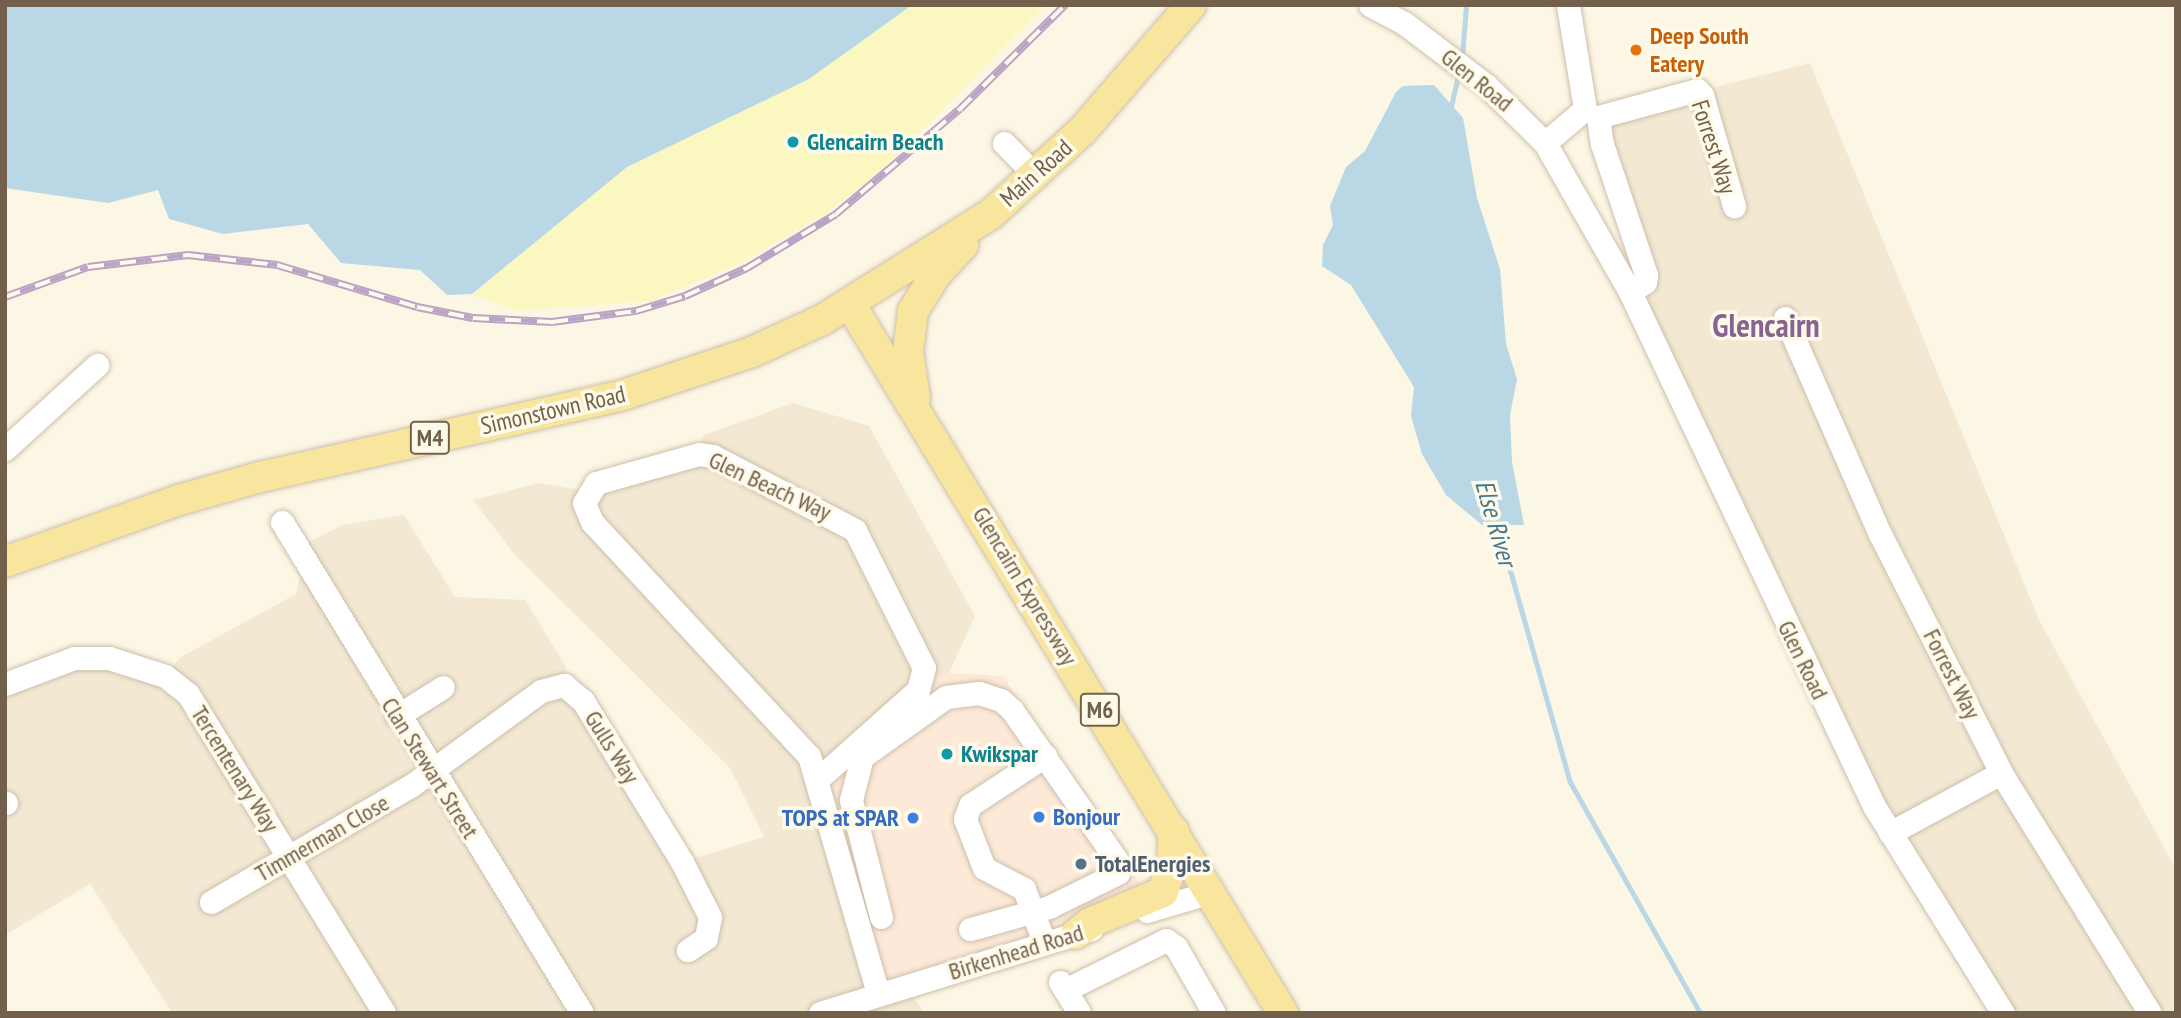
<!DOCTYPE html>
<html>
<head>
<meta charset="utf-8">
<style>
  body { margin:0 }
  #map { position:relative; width:2181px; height:1018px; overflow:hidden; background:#fcf6e4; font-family:"PT Sans Narrow",sans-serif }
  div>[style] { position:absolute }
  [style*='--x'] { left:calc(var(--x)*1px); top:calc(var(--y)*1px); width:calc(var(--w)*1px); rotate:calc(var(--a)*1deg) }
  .residential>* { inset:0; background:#f3e9d3 }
  .commercial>* { inset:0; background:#fce9d8 }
  .sand>* { inset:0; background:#faf7c0 }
  .water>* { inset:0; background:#b9d7e4 }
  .stream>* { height:5px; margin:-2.5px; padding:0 2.5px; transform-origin:2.5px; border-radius:2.5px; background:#b9d7e4 }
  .roads { filter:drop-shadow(0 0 2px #cdbfab) drop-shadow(0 0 2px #cdbfab) }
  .minor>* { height:23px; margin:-11.5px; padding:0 11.5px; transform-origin:11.5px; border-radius:11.5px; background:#fff }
  .major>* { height:30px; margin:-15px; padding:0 15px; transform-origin:15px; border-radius:15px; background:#f8e69f }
  .rail>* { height:8px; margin-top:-4px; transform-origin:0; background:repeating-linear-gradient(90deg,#fefaea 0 16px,#bba3c5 0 32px); box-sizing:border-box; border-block:2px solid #bba3c5 }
  .dots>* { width:19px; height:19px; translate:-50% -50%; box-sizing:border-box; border:4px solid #fefaea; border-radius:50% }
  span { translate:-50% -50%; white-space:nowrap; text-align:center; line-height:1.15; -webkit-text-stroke:7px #fefaea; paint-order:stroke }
  .shield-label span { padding:2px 5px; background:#fefaea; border:2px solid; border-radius:5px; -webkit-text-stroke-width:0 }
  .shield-label { font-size:23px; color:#73604b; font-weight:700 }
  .food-label { font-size:24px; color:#c56008; font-weight:700 }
  .left { translate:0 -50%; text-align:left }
  .street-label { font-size:24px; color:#73604b }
  .culture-label { font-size:24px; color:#0d838f; font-weight:700 }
  .shop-label { font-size:24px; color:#366cbe; font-weight:700 }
  .right { translate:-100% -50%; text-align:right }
  .service-label { font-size:24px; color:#4e5e75; font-weight:700 }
  .water-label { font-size:26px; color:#48778d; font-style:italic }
  .district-label { font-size:32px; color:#886290; font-weight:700 }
  .frame { position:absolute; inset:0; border:7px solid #73604b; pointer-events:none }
</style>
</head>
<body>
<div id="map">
  <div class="residential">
    <i style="clip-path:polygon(1810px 63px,2039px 620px,2176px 869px,2176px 1013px,2003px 1013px,1901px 855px,1630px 292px,1642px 284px,1598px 117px)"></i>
    <i style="clip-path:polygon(793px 403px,869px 426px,975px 616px,949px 673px,923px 678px,906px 985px,924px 1013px,172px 1013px,90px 884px,5px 935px,5px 684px,74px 658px,165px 676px,181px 657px,296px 594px,307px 543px,342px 525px,404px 515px,455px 597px,525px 600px,566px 667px,564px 685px,682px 862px,764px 837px,730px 768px,514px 554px,473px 500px,539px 483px,588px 491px,699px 454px,704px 435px)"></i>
  </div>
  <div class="commercial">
    <i style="clip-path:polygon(949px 673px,1003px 676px,1156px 908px,878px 994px,818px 779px,922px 678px)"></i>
  </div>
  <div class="sand">
    <i style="clip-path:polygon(912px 5px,1046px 5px,885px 167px,824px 215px,740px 263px,652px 301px,516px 311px,472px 294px,627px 167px,809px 79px)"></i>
  </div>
  <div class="water">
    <i style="clip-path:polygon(5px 5px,912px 5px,809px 79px,627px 167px,472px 294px,447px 295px,420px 270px,341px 263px,308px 224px,223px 234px,169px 219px,158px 190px,108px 203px,5px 188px)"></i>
    <i style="clip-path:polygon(1434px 85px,1463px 118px,1477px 198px,1500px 269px,1506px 344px,1517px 379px,1510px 415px,1512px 462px,1524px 525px,1482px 525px,1446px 495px,1422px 454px,1411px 416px,1414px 387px,1351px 285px,1322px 266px,1323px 245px,1333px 225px,1330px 206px,1346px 167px,1365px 151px,1396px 92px,1403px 86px)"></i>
  </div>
  <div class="stream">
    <i style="--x:1462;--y:58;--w:53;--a:-85.7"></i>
    <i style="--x:1451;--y:106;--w:36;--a:-77"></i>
    <i style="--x:1496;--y:521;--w:271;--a:74.2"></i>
    <i style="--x:1570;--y:782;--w:265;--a:60.6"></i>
  </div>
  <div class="roads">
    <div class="minor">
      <i style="--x:1370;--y:5;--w:38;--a:28"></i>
      <i style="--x:1404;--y:23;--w:104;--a:37.2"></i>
      <i style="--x:1487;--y:86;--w:81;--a:44.5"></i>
      <i style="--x:1545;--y:143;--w:172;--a:60.3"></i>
      <i style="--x:1630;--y:292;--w:569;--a:64.61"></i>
      <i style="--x:1874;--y:806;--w:244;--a:58.1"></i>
      <i style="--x:1598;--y:117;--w:103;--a:-15.3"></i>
      <i style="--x:1697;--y:90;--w:7;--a:45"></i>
      <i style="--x:1702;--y:95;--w:116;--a:73.9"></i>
      <i style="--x:1598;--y:117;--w:27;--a:82"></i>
      <i style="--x:1602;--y:144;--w:138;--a:71.4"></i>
      <i style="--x:1646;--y:275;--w:7;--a:98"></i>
      <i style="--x:1645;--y:282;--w:18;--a:146"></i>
      <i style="--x:1004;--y:143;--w:45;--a:45.9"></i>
      <i style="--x:1545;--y:143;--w:52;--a:-40.4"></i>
      <i style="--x:1585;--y:109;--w:105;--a:-99.3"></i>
      <i style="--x:1785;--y:318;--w:236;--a:66.3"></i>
      <i style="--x:1880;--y:534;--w:268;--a:63.1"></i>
      <i style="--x:2001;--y:773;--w:282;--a:58.2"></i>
      <i style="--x:5;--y:449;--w:125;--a:-42.4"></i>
      <i style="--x:282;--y:522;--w:575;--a:58.58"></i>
      <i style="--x:5;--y:684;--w:74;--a:-20.6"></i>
      <i style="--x:74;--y:658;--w:35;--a:0"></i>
      <i style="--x:109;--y:658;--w:59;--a:17.8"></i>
      <i style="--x:165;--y:676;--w:29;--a:38"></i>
      <i style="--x:188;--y:694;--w:374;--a:58.4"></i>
      <i style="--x:397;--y:716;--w:54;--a:-32.2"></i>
      <i style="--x:818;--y:779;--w:134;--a:-41.7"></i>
      <i style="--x:918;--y:690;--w:23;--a:-75"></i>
      <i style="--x:924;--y:668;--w:154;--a:-116.6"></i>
      <i style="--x:855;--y:530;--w:160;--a:-152.5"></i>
      <i style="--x:713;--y:456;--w:14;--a:-172"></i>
      <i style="--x:699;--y:454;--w:107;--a:164.3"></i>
      <i style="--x:596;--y:483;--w:23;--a:121"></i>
      <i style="--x:584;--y:503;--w:21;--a:67"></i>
      <i style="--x:592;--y:522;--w:319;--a:47.2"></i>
      <i style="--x:809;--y:756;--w:248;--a:73.8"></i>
      <i style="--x:5;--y:803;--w:1;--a:0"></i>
      <i style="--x:1890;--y:833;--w:126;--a:-28.4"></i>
      <i style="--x:211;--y:902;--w:233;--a:-30.2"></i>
      <i style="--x:412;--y:785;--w:160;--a:-36.1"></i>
      <i style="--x:541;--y:691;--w:24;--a:-15"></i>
      <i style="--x:564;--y:685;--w:25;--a:40"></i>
      <i style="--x:583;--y:701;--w:189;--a:58.4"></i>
      <i style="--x:682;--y:862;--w:62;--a:63"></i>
      <i style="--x:710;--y:917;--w:21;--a:101"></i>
      <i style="--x:706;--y:938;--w:22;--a:146"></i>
      <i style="--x:1147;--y:911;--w:67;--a:-16.5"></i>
      <i style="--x:881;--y:917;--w:121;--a:-104.4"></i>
      <i style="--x:851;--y:800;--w:44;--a:-75.7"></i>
      <i style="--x:862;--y:757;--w:103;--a:-35.5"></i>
      <i style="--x:946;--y:697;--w:33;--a:-7"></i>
      <i style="--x:979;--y:693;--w:23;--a:18"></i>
      <i style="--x:1001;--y:700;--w:15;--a:42"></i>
      <i style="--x:1012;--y:710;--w:189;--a:55.1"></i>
      <i style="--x:1120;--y:865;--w:8;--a:104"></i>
      <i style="--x:1118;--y:873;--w:77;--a:153.8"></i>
      <i style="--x:1049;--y:907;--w:82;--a:164.4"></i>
      <i style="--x:1044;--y:942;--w:57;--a:-110.7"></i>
      <i style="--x:1024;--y:889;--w:45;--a:-152.3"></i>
      <i style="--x:984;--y:868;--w:53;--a:-111.2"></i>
      <i style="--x:965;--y:819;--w:15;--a:-70"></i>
      <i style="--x:970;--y:805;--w:90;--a:-33.2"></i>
      <i style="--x:1060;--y:982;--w:36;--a:58"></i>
      <i style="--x:1065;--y:990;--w:113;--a:-26.3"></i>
      <i style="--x:1166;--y:940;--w:12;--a:35"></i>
      <i style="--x:1176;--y:947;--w:76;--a:60.1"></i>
      <i style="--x:820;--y:1013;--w:284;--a:-17.2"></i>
    </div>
    <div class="major">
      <i style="--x:850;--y:304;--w:831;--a:58.59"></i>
      <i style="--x:915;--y:398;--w:47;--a:-98.7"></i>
      <i style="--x:908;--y:352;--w:41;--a:-83"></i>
      <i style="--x:913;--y:311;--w:44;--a:-58.1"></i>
      <i style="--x:936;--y:274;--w:40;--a:-47"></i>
      <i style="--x:5;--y:562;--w:185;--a:-19.6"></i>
      <i style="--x:179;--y:500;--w:84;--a:-15.9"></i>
      <i style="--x:260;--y:477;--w:372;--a:-12.7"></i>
      <i style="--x:623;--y:395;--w:136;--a:-18.4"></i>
      <i style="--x:752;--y:352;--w:77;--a:-24.6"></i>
      <i style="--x:822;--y:320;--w:199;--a:-32.1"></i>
      <i style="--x:991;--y:214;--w:123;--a:-42.4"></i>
      <i style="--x:1082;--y:131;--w:167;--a:-49.1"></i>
      <i style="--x:1076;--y:934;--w:18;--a:-38"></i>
      <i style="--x:1090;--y:923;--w:79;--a:-23"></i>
      <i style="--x:1163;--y:892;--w:28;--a:-72"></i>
      <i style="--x:1172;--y:865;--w:34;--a:-87"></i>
    </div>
  </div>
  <div class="rail">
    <i style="--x:5;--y:297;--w:88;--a:-19.9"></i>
    <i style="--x:88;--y:267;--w:101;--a:-6.8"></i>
    <i style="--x:188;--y:255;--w:90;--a:6.4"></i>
    <i style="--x:277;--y:265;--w:146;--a:16.7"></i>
    <i style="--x:417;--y:307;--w:57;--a:11.1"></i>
    <i style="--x:473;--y:318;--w:79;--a:2.9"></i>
    <i style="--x:552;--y:322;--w:85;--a:-7.5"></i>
    <i style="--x:636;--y:311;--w:51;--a:-17"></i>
    <i style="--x:685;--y:296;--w:68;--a:-24.3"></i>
    <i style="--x:747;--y:268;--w:104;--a:-31.2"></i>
    <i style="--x:836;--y:214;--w:162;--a:-40.3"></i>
    <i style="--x:960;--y:109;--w:148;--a:-44.7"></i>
  </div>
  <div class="dots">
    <i style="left:1636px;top:50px;background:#e8710a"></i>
    <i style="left:793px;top:142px;background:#0f9aa8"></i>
    <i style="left:947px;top:754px;background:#0f9aa8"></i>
    <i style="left:1039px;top:817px;background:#3f7fe0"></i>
    <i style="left:913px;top:818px;background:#3f7fe0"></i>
    <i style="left:1081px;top:864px;background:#5c6f8a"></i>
  </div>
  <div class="shield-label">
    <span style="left:430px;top:438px">M4</span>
    <span style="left:1100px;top:710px">M6</span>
  </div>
  <div class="food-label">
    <span class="left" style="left:1650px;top:50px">Deep South<br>Eatery</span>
  </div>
  <div class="street-label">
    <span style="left:1477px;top:80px;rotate:39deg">Glen Road</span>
    <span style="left:1714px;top:147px;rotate:72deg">Forrest Way</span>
    <span style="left:1036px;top:173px;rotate:-42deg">Main Road</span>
    <span style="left:553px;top:410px;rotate:-13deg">Simonstown Road</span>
    <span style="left:770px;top:486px;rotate:25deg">Glen Beach Way</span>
    <span style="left:1025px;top:586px;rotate:59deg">Glencairn Expressway</span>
    <span style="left:1803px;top:660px;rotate:64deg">Glen Road</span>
    <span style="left:1952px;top:674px;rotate:63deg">Forrest Way</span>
    <span style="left:612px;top:747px;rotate:58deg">Gulls Way</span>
    <span style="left:430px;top:768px;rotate:58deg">Clan Stewart Street</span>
    <span style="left:235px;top:769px;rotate:58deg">Tercentenary Way</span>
    <span style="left:322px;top:838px;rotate:-30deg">Timmerman Close</span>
    <span style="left:1016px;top:952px;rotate:-17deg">Birkenhead Road</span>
  </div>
  <div class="culture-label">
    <span class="left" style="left:807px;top:142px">Glencairn Beach</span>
    <span class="left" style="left:961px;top:754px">Kwikspar</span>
  </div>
  <div class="shop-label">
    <span class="left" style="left:1053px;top:817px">Bonjour</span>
    <span class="right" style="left:899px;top:818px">TOPS at SPAR</span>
  </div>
  <div class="service-label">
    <span class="left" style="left:1095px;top:864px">TotalEnergies</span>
  </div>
  <div class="water-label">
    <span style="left:1496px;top:523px;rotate:74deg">Else River</span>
  </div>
  <div class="district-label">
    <span style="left:1766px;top:325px">Glencairn</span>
  </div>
  <div class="frame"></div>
</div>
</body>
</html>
